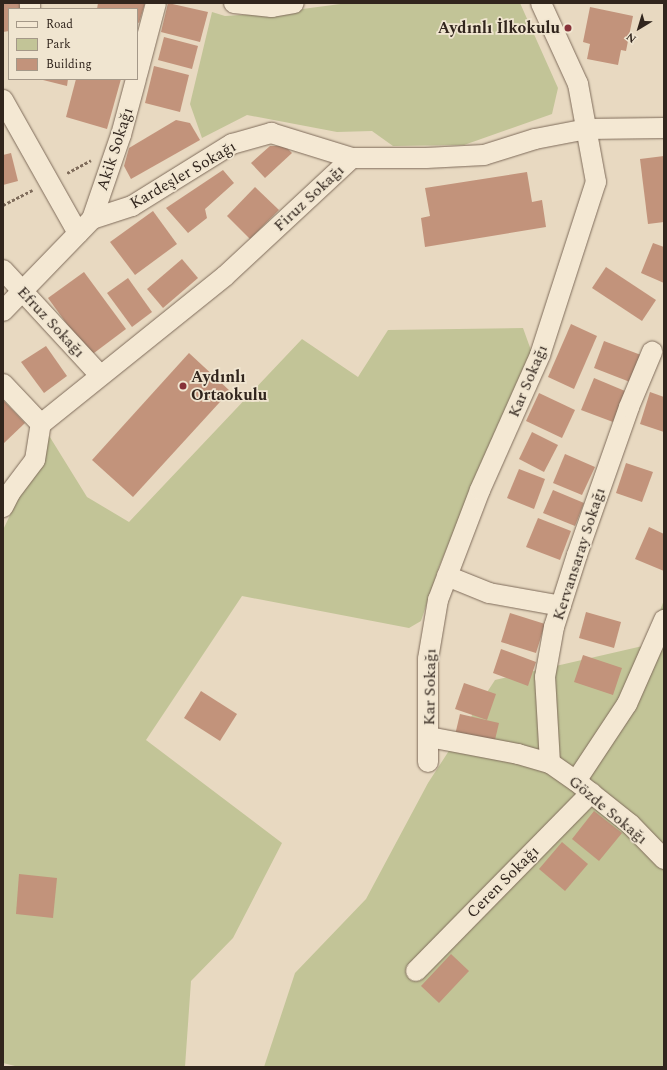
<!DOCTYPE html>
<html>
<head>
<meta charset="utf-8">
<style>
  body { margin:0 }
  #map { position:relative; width:667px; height:1070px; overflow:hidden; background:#e8d9c1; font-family:Spectral,serif }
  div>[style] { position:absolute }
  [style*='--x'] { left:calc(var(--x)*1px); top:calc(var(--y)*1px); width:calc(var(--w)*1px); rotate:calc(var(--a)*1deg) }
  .green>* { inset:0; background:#c2c497 }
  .building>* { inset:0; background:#c2937b }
  .path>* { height:2.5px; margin-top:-1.25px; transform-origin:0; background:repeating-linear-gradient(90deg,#7f6c5b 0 3px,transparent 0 5px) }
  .roads { filter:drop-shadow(0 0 1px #7f6c5b) drop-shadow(0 0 1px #7f6c5b) }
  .minor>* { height:20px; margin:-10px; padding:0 10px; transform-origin:10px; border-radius:10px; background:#f4e8d3 }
  .dots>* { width:11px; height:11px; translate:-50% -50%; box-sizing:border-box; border:2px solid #f0e5d0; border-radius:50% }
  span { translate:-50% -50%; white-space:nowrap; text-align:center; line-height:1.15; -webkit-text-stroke:3.5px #f0e5d0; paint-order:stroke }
  .poi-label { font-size:16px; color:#31251d; font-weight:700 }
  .right { translate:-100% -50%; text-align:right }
  .left { translate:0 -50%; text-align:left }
  .street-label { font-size:16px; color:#31251d }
  .frame { position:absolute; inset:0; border:4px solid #31251d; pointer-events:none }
  .legend { position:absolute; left:8px; top:8px; width:130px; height:72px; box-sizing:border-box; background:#f0e5d0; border:1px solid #a49888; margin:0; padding:5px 7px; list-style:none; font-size:12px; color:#31251d }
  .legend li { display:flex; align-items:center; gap:8px; height:20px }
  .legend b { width:20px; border:1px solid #a49888 }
  .north { position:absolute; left:619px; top:8px; width:40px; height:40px; -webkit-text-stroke:3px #f0e5d0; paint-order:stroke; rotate:218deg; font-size:11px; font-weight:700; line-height:16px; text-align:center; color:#31251d }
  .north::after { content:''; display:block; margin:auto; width:14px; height:18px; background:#31251d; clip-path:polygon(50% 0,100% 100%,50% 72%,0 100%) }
</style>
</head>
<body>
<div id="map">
  <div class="green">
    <i style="clip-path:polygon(348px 3px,520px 3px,558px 88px,552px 114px,464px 145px,393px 146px,372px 131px,337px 132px,247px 115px,202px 138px,190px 104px,212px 12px,225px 16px,272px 13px)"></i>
    <i style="clip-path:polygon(523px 328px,532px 353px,496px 429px,439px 567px,421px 621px,409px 628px,242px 596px,146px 740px,282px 843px,233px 938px,191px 981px,185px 1067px,19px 1067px,3px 1063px,3px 530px,48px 434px,87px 497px,129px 522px,302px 339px,358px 377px,388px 330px)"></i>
    <i style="clip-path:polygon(664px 600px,664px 1067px,264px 1067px,295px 973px,366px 899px,428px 783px,495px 680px,647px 645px)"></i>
  </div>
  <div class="building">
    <i style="clip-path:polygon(3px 3px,19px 3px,21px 9px,9px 9px,9px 31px,3px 32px)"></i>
    <i style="clip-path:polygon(98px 3px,145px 3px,139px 23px,137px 22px,137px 9px,97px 9px)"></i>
    <i style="clip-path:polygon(168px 3px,208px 12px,200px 42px,161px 32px)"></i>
    <i style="clip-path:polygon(590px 7px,633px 16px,626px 51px,621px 50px,618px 65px,587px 59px,590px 44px,583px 42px)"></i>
    <i style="clip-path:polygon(164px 37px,198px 46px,192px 69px,158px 60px)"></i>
    <i style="clip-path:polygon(154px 66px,189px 75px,180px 112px,145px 103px)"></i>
    <i style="clip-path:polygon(39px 79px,68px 79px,67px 86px)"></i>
    <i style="clip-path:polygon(76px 79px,121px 79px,107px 129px,66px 117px)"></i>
    <i style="clip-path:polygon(176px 120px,190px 123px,200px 140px,131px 179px,124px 166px,129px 148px)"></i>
    <i style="clip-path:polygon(270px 146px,285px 146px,292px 153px,265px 178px,251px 163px)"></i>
    <i style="clip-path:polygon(11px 153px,18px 181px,3px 185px,3px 155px)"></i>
    <i style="clip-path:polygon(664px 156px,664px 222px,648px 224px,640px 159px)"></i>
    <i style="clip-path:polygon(223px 170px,234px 183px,205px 209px,207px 218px,188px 233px,166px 208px)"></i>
    <i style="clip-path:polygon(527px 172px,532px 202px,542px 200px,546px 227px,425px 247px,421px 218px,430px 216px,425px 188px)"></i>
    <i style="clip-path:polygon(255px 187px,279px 210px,250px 239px,227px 216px)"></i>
    <i style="clip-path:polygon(153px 211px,177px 244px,135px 275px,110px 242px)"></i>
    <i style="clip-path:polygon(653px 243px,664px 247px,664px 283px,641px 273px)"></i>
    <i style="clip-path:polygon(182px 259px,198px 278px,163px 308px,147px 289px)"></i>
    <i style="clip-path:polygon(606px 267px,656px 300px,642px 321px,592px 288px)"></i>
    <i style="clip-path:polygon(84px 272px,126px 329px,90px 356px,48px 298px)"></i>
    <i style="clip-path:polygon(128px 278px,152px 312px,132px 327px,107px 293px)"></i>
    <i style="clip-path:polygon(571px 324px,597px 336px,574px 389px,548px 377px)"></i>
    <i style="clip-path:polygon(604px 341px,641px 355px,630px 382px,594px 368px)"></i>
    <i style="clip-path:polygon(46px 346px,67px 376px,44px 393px,21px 362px)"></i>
    <i style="clip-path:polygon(189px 353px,230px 391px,133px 497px,92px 460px)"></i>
    <i style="clip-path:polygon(594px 378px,625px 391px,613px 422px,581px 410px)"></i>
    <i style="clip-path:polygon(650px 392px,664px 397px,664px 432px,640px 424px)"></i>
    <i style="clip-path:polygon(539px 393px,575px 410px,562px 438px,526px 421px)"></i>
    <i style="clip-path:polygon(3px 400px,25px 423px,3px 444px)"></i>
    <i style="clip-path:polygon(532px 432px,558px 445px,544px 472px,519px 459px)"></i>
    <i style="clip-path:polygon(565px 454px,595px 467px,582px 495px,553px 483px)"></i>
    <i style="clip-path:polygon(626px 463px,653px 472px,642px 502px,616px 493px)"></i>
    <i style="clip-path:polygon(519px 469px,545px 479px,534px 509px,507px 498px)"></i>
    <i style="clip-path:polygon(553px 490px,584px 503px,575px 526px,543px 513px)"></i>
    <i style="clip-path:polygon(538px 518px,571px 531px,560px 560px,526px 547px)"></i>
    <i style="clip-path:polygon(649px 527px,664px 534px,664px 571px,635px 559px)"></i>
    <i style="clip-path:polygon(586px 612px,621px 622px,614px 648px,579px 638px)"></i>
    <i style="clip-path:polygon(510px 613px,545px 624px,536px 653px,501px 642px)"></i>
    <i style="clip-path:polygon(501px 649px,536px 662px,528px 686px,493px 673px)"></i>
    <i style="clip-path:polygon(583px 655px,622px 668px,613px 695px,574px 682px)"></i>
    <i style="clip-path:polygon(464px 683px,496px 694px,487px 720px,455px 709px)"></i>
    <i style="clip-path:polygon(201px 691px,237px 714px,220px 741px,184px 718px)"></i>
    <i style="clip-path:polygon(460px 714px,499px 723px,494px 744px,455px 735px)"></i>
    <i style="clip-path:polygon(594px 811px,622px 833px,599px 861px,572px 839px)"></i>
    <i style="clip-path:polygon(562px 842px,588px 864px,565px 891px,539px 869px)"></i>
    <i style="clip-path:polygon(19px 874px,57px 878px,53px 918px,16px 914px)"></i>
    <i style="clip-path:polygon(451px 954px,469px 971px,439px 1003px,421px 986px)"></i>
  </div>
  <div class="path">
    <i style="--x:67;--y:173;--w:27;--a:-28"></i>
    <i style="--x:3;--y:205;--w:33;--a:-27"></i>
  </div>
  <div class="roads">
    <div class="minor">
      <i style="--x:234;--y:3;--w:38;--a:6"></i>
      <i style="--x:272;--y:7;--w:22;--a:-10"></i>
      <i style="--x:30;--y:9;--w:6;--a:-90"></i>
      <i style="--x:137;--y:75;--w:74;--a:-75.2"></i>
      <i style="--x:3;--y:100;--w:153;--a:60.6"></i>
      <i style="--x:92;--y:219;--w:89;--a:-71"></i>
      <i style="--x:121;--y:135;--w:58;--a:-75"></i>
      <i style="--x:3;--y:270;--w:142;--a:47.3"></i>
      <i style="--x:3;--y:311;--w:128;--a:-45.9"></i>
      <i style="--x:92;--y:219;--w:42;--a:-18"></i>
      <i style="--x:132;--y:206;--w:118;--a:-31.8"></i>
      <i style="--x:232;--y:144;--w:41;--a:-15.8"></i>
      <i style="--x:271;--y:133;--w:85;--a:17.2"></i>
      <i style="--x:3;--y:384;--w:55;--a:46.5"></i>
      <i style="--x:41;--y:424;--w:236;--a:-38.8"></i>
      <i style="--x:225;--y:276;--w:173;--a:-42.9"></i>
      <i style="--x:352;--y:158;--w:74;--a:0"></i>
      <i style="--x:426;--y:158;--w:58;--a:-3"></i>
      <i style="--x:484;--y:155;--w:53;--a:-17.4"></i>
      <i style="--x:535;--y:139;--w:53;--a:-10.9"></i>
      <i style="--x:587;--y:129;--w:77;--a:-0.7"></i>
      <i style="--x:3;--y:507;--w:16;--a:-63"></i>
      <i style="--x:10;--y:493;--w:41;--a:-52.9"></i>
      <i style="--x:35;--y:460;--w:36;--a:-81"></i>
      <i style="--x:447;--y:576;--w:45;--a:22"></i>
      <i style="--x:489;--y:593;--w:73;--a:10.2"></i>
      <i style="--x:429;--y:737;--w:91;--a:10.8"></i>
      <i style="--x:518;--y:754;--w:33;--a:16"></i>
      <i style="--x:550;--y:763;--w:38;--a:35"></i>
      <i style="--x:581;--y:785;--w:63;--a:38.5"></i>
      <i style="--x:630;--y:824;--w:49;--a:45.8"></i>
      <i style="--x:428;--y:762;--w:103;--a:-90"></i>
      <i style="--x:428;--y:659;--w:60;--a:-80.4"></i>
      <i style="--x:438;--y:600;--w:118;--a:-69.1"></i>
      <i style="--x:480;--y:490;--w:148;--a:-66"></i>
      <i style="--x:540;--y:355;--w:182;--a:-72.1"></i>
      <i style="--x:596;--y:182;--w:100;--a:-100.4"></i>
      <i style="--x:578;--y:84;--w:89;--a:-114.6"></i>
      <i style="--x:550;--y:763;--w:86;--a:-93.3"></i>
      <i style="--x:545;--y:677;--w:51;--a:-79.8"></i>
      <i style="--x:554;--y:627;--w:76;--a:-72.3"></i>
      <i style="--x:577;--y:555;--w:157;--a:-70.6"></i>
      <i style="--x:629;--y:407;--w:60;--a:-67.3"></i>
      <i style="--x:576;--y:781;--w:92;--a:-56.5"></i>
      <i style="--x:627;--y:704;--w:92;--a:-66.2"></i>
      <i style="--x:416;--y:971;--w:250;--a:-45.5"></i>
    </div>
  </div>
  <div class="dots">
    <i style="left:568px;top:28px;background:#873239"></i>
    <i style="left:183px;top:386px;background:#873239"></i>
  </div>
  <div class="poi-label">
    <span class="right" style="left:560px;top:28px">Aydınlı İlkokulu</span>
    <span class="left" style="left:191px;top:386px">Aydınlı<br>Ortaokulu</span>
  </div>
  <div class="street-label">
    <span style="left:115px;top:149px;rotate:-72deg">Akik Sokağı</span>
    <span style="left:183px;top:175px;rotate:-30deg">Kardeşler Sokağı</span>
    <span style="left:309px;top:198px;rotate:-43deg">Firuz Sokağı</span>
    <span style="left:51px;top:322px;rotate:47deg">Efruz Sokağı</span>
    <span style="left:528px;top:381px;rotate:-67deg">Kar Sokağı</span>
    <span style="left:579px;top:554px;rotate:-72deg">Kervansaray Sokağı</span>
    <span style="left:430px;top:687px;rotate:-89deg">Kar Sokağı</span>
    <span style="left:608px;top:810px;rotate:40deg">Gözde Sokağı</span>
    <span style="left:503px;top:882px;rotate:-45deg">Ceren Sokağı</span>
  </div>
  <div class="frame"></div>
  <ul class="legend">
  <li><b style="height:5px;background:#f4e8d3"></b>Road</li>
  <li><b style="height:11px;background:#c2c497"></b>Park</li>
  <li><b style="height:11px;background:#c2937b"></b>Building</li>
  </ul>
  <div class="north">N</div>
</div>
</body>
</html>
